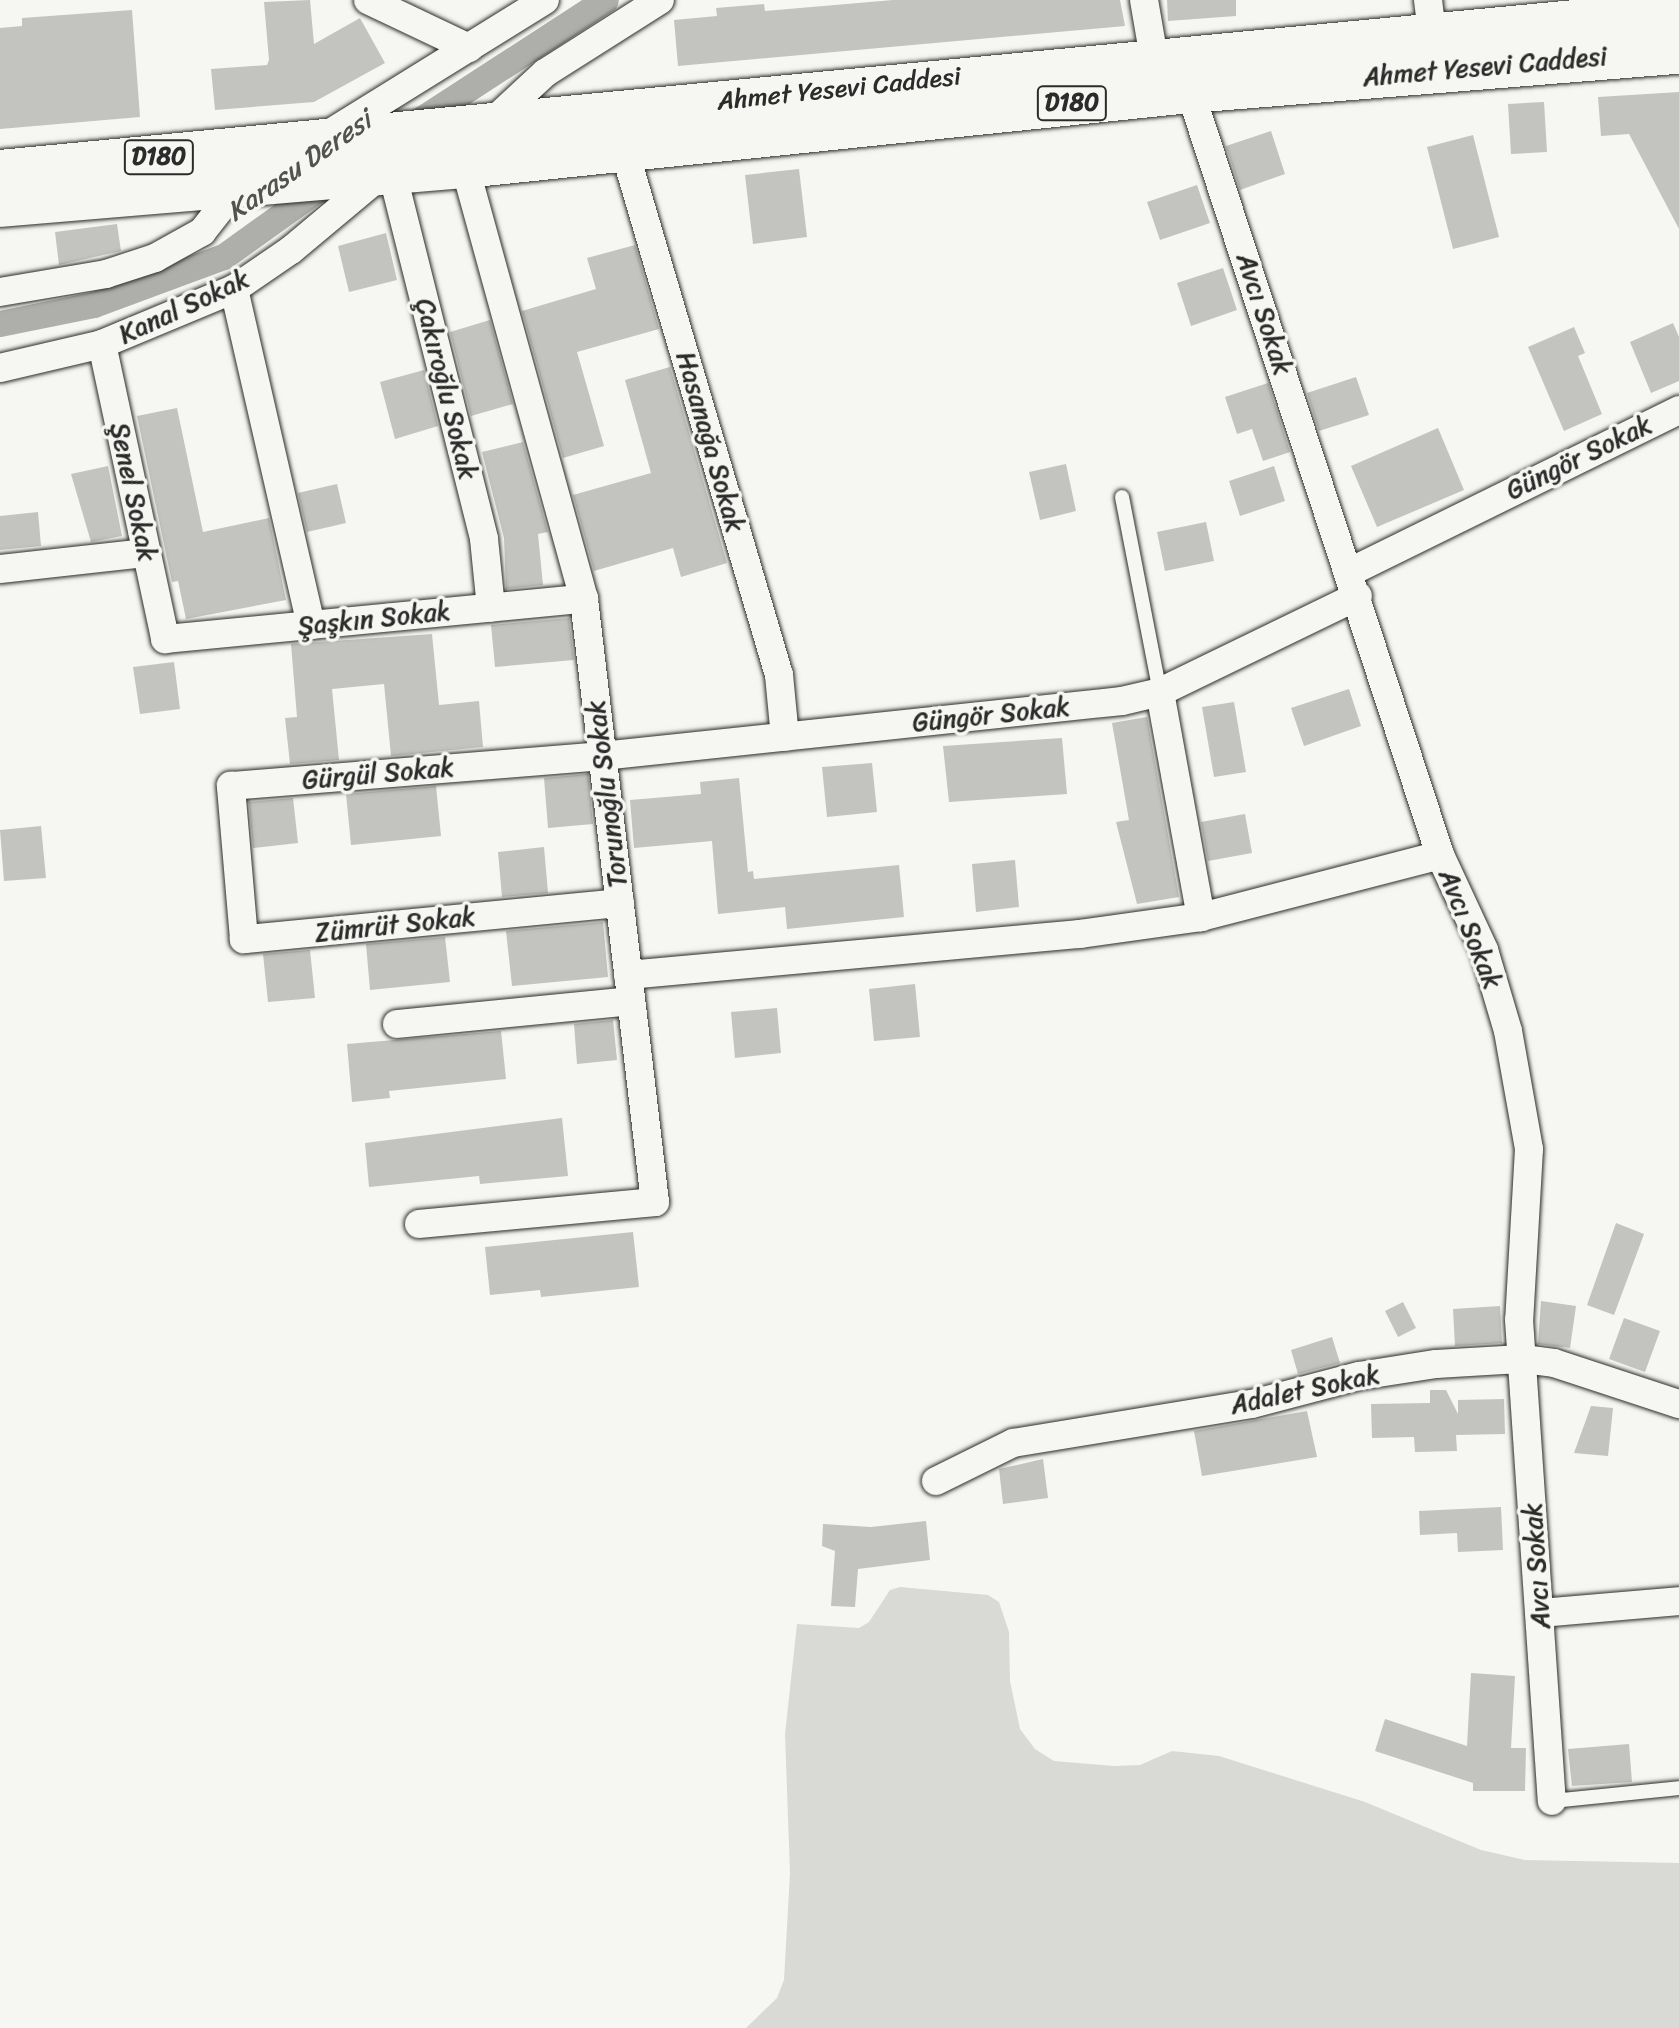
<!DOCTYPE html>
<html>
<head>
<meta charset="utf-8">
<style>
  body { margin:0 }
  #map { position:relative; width:1679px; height:2028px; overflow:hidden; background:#f6f6f2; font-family:Sriracha,sans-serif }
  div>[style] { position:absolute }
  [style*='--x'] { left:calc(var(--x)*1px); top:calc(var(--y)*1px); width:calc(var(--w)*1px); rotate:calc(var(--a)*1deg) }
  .green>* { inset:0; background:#d9d9d5 }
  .canal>* { height:26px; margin:-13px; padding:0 13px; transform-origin:13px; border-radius:13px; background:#aeaeab }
  .building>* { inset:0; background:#c3c3c0 }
  .roads { filter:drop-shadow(0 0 2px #2b2b2b) drop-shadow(0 0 2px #2b2b2b) }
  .service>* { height:14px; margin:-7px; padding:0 7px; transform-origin:7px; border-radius:7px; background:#f6f6f2 }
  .minor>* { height:28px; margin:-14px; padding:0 14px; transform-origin:14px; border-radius:14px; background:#f6f6f2 }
  .trunk>* { height:44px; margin:-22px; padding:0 22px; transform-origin:22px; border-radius:22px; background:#f6f6f2 }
  span { translate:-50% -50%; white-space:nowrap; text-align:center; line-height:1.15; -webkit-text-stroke:7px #f6f6f2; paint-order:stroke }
  .shield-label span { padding:2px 6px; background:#f6f6f2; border:2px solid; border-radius:6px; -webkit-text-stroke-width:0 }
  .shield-label { font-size:24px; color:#2b2b2b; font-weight:700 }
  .street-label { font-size:26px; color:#2b2b2b }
  .water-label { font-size:28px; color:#525251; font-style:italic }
</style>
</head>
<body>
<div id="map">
  <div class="green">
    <i style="clip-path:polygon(900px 1587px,988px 1595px,999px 1602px,1009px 1632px,1010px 1681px,1020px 1729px,1035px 1749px,1054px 1761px,1114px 1766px,1140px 1765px,1172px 1751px,1219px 1756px,1365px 1802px,1481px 1850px,1525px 1860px,1679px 1863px,1679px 2028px,746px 2028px,777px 1998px,784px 1980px,790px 1873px,785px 1734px,797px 1624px,859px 1628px,869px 1622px,890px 1590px)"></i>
  </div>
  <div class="canal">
    <i style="--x:412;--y:126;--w:231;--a:-33"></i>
    <i style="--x:0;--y:324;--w:96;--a:-11.4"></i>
    <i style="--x:94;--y:305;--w:139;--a:-20.3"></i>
    <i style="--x:224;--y:257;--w:125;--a:-35.6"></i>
  </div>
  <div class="building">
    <i style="clip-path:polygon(310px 0,314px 44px,360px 18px,385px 63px,314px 102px,215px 110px,211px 69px,267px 65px,269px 60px,264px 2px)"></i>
    <i style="clip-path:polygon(893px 0,1120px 0,1125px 26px,678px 66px,674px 20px,717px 16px,716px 8px,764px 4px,765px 11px)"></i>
    <i style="clip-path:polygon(1167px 0,1236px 0,1236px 16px,1168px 21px)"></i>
    <i style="clip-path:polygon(132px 10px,140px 117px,0 129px,0 28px,22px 26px,22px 18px)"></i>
    <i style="clip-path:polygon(1679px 92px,1679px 229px,1629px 134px,1601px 136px,1598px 97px)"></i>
    <i style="clip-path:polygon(1544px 102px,1547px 152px,1511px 154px,1508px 104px)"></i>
    <i style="clip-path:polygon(1271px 131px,1285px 174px,1240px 190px,1226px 146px)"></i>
    <i style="clip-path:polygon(1473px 135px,1499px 237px,1453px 249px,1427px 147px)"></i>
    <i style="clip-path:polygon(799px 169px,807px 237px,753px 244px,745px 175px)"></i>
    <i style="clip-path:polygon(1197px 185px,1210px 223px,1160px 240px,1147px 202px)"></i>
    <i style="clip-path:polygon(117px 224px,121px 251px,59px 265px,55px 232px)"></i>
    <i style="clip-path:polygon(386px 233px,397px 280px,349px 292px,338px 246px)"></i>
    <i style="clip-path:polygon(635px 245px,659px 329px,577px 352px,604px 446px,563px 458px,522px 311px,596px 289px,587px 258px)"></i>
    <i style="clip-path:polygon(1223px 268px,1237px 310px,1191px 326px,1177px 283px)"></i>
    <i style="clip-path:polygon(490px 320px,513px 404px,471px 416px,450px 332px)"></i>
    <i style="clip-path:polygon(1673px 323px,1679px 337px,1679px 381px,1651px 393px,1630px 342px)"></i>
    <i style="clip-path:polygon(1574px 327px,1585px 353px,1578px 356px,1602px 414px,1564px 431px,1528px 347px)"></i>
    <i style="clip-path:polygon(670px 367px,727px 563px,681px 577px,673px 548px,594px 571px,573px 495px,651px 473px,625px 380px)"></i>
    <i style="clip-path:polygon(424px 370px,438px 426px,395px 439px,380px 382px)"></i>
    <i style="clip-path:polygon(1356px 377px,1369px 415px,1319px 431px,1307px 393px)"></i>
    <i style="clip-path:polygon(1268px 383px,1290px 452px,1263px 461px,1252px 429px,1237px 434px,1225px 397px)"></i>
    <i style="clip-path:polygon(177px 408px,203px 532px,269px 518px,286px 600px,186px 619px,178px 581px,172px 582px,137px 416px)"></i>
    <i style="clip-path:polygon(1438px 428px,1464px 490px,1377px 527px,1351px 466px)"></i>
    <i style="clip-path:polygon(523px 442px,548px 532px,538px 534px,543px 585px,506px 589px,504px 538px,482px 452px)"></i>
    <i style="clip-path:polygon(1066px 464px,1076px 511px,1040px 520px,1029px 472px)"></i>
    <i style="clip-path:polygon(108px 466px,122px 536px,91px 542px,71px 474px)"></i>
    <i style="clip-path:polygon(1274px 466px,1285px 501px,1240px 516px,1229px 481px)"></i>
    <i style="clip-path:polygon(337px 484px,346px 523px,307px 532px,298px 493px)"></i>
    <i style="clip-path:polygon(38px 512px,41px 546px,0 550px,0 516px)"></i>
    <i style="clip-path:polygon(1206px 522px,1214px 561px,1165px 571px,1157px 532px)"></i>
    <i style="clip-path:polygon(569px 618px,574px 660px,495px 667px,491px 625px)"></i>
    <i style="clip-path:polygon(432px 634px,439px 705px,479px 701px,483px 747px,391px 756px,384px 684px,332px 689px,339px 760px,290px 764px,285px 718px,297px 717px,291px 644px)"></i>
    <i style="clip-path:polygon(174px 662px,180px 709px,140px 714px,133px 667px)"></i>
    <i style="clip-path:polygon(1349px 689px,1361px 726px,1304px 746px,1291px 708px)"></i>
    <i style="clip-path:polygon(1234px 702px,1246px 772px,1214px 777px,1202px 707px)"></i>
    <i style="clip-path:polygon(1147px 717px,1179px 897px,1137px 904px,1116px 822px,1129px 820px,1112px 723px)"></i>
    <i style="clip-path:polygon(1062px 738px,1067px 794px,949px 802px,943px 746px)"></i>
    <i style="clip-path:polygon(872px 763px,877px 812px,827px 817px,822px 767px)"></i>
    <i style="clip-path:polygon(588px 774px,593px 824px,548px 828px,544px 778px)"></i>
    <i style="clip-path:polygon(739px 778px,748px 872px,753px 871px,754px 879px,899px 865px,904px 917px,787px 929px,785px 907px,718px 914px,712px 841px,634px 848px,630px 800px,701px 794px,700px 782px)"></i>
    <i style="clip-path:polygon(436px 786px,441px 836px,351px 845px,346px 794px)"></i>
    <i style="clip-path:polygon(293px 798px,298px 843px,253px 848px,249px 802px)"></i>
    <i style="clip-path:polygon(1245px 814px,1252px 853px,1208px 861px,1201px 822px)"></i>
    <i style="clip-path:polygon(41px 826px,46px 878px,4px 881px,0 830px)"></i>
    <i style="clip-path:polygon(544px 847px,548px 893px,502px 897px,498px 852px)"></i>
    <i style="clip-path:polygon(1015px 860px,1019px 907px,976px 912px,972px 864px)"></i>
    <i style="clip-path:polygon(603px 922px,608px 977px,512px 986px,506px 931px)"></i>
    <i style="clip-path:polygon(445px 937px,450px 982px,370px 990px,366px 944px)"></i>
    <i style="clip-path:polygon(310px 950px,315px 998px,268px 1002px,263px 954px)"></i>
    <i style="clip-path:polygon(915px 984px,920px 1037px,874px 1041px,869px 989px)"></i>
    <i style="clip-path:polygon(777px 1008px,781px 1053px,735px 1058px,731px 1012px)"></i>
    <i style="clip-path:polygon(613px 1020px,617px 1060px,577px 1064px,574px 1024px)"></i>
    <i style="clip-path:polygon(501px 1031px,506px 1079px,389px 1091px,390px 1098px,352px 1102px,347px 1044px)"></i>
    <i style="clip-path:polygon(562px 1118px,568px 1176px,480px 1184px,479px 1176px,369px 1187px,365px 1143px)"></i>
    <i style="clip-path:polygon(1616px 1223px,1644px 1234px,1614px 1315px,1587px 1305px)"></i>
    <i style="clip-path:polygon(633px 1232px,639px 1287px,541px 1297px,540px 1290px,490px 1295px,485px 1247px)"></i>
    <i style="clip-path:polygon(1541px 1301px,1576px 1306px,1570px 1348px,1538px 1344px)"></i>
    <i style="clip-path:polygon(1403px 1302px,1416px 1328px,1398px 1337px,1385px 1311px)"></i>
    <i style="clip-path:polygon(1500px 1306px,1502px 1343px,1455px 1346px,1453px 1309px)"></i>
    <i style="clip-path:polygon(1624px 1318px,1660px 1331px,1645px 1372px,1609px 1359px)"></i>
    <i style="clip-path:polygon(1332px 1337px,1340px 1363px,1298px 1374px,1291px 1350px)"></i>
    <i style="clip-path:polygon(1430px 1390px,1446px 1390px,1458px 1414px,1458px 1400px,1504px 1399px,1505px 1434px,1456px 1435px,1457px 1451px,1415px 1452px,1414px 1437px,1372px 1438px,1371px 1404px,1430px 1403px)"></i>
    <i style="clip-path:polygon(1591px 1406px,1613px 1408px,1608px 1456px,1574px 1453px)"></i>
    <i style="clip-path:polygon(1307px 1411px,1317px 1457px,1202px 1476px,1194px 1431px)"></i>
    <i style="clip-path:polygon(1043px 1459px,1048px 1498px,1003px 1504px,999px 1469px)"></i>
    <i style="clip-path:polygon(1501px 1507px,1503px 1550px,1458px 1552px,1457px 1533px,1420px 1535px,1419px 1511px)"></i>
    <i style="clip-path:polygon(926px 1521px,930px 1560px,858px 1569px,855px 1607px,831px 1606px,835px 1551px,822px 1546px,823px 1524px,871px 1527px)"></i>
    <i style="clip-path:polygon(1471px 1673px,1515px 1676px,1511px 1748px,1526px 1748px,1525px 1791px,1473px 1791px,1473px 1783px,1375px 1751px,1385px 1719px,1467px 1746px)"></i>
    <i style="clip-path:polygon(1629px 1744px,1632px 1782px,1572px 1786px,1568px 1749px)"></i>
  </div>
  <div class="roads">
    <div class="service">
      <i style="--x:1122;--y:497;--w:199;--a:79"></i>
      <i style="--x:1552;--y:1801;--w:128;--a:-5.8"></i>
    </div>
    <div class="minor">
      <i style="--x:368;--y:0;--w:112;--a:25.4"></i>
      <i style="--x:1144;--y:0;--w:59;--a:80.2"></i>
      <i style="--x:1428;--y:0;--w:34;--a:83"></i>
      <i style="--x:1190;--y:91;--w:804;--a:71.88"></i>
      <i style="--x:1440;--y:855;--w:105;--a:65.1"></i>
      <i style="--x:1484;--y:950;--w:84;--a:73.5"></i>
      <i style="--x:1508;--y:1031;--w:120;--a:79.9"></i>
      <i style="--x:1529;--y:1149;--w:171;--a:93.3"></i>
      <i style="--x:1519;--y:1320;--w:482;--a:86.1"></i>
      <i style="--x:490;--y:124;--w:75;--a:-42.8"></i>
      <i style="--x:545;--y:73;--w:136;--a:-32.4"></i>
      <i style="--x:329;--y:134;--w:254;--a:-31.8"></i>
      <i style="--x:624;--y:149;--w:548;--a:73.58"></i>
      <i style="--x:779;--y:675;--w:62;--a:84.5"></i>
      <i style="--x:392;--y:172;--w:378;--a:75.9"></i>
      <i style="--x:484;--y:539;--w:69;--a:84.2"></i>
      <i style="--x:234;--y:289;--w:345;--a:77.1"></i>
      <i style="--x:0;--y:292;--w:108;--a:-9.6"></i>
      <i style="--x:106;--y:274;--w:52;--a:-18.1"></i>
      <i style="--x:155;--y:258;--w:54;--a:-29"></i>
      <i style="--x:202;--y:232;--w:58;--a:-52"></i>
      <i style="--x:102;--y:344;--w:302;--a:77.9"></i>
      <i style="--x:165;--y:639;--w:421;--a:-5.5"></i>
      <i style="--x:0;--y:368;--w:105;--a:-13.2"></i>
      <i style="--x:102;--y:344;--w:143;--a:-22.6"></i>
      <i style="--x:234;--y:289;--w:69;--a:-34.4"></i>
      <i style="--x:291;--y:250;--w:120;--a:-39.9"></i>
      <i style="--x:0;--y:569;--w:147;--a:-6.3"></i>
      <i style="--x:1350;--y:572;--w:367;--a:-26.2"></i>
      <i style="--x:1160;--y:692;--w:229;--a:79.7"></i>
      <i style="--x:620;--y:903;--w:378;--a:174.5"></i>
      <i style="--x:244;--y:939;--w:154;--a:-94.9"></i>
      <i style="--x:231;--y:786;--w:372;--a:-4.6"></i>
      <i style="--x:602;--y:756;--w:523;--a:-6.04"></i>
      <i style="--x:1122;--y:701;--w:39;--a:-13"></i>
      <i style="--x:1160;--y:692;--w:220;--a:-25.9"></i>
      <i style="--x:628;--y:975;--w:454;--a:-5.2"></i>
      <i style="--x:1080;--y:934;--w:122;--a:-8"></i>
      <i style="--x:1201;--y:917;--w:247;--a:-14.5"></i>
      <i style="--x:397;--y:1024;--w:235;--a:-5.6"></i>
      <i style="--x:419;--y:1224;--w:237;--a:-5.3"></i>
      <i style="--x:655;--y:1202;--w:607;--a:-96.72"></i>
      <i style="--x:584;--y:599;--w:449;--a:-105.4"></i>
      <i style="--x:936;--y:1481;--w:86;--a:-26.3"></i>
      <i style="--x:1013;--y:1443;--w:242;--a:-9.3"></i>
      <i style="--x:1252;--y:1404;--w:111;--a:-14.7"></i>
      <i style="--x:1359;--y:1376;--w:78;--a:-8.9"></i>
      <i style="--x:1436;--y:1364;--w:87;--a:-3.3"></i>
      <i style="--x:1523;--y:1359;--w:31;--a:7"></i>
      <i style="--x:1554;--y:1363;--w:132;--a:18.2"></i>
      <i style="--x:1540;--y:1613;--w:140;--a:-4.9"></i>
    </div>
    <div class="trunk">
      <i style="--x:0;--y:172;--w:1687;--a:-5.44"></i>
      <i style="--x:0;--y:205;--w:467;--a:-4.8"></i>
      <i style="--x:465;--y:166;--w:729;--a:-5.91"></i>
      <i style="--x:1190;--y:91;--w:491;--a:-4.6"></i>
    </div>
  </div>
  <div class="shield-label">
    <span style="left:1072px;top:103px">D180</span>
    <span style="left:159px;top:157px">D180</span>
  </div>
  <div class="street-label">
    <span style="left:1485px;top:67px;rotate:-5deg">Ahmet Yesevi Caddesi</span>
    <span style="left:839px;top:89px;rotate:-6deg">Ahmet Yesevi Caddesi</span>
    <span style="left:184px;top:307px;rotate:-25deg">Kanal Sokak</span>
    <span style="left:1264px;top:314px;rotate:72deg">Avcı Sokak</span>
    <span style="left:446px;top:389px;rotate:76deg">Çakıroğlu Sokak</span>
    <span style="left:710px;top:442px;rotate:74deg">Hasanağa Sokak</span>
    <span style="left:1579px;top:458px;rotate:-26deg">Güngör Sokak</span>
    <span style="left:133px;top:492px;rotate:78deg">Şenel Sokak</span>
    <span style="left:374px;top:619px;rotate:-6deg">Şaşkın Sokak</span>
    <span style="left:991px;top:715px;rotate:-6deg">Güngör Sokak</span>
    <span style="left:378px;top:774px;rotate:-5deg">Gürgül Sokak</span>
    <span style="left:607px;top:794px;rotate:-97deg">Torunoğlu Sokak</span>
    <span style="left:395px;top:925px;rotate:-6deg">Zümrüt Sokak</span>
    <span style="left:1470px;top:929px;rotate:68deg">Avcı Sokak</span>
    <span style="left:1305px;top:1390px;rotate:-12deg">Adalet Sokak</span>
    <span style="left:1537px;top:1566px;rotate:-94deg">Avcı Sokak</span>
  </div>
  <div class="water-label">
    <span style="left:299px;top:166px;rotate:-35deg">Karasu Deresi</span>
  </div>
</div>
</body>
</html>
